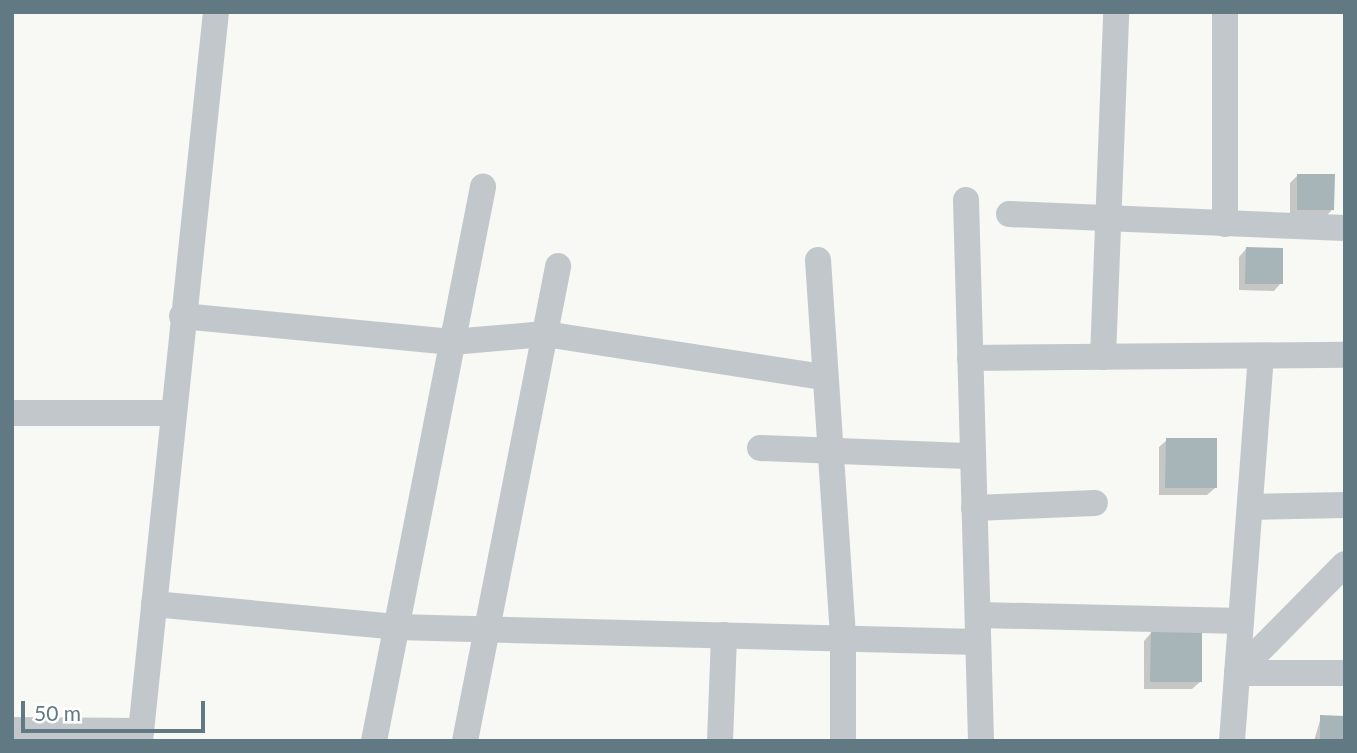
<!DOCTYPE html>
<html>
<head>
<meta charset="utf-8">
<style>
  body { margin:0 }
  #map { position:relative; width:1357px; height:753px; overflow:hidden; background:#f8f8f5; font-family:Lato,sans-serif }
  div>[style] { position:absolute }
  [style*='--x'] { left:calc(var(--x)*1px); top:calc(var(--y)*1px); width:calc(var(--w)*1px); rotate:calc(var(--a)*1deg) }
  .shadow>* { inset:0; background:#0003 }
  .building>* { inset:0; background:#a7b4b8 }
  .minor>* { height:26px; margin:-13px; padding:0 13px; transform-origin:13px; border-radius:13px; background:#c1c7ca }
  span { translate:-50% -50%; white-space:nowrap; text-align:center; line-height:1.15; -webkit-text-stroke:7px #fff; paint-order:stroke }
  .frame { position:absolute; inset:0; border:14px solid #617983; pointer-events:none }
  .scale { position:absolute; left:21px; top:701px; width:184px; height:32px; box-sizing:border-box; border:4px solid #617983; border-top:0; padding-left:9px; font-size:21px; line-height:24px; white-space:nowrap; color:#617983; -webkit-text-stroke:5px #fff; paint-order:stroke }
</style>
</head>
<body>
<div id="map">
  <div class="shadow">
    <i style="clip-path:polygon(1298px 175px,1333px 209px,1325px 217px,1290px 217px,1290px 183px)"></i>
    <i style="clip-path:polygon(1246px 249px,1281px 283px,1274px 291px,1239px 290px,1239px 257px)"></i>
    <i style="clip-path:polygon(1167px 440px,1215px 488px,1207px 495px,1159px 495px,1159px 447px)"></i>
    <i style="clip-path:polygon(1151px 633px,1200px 682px,1192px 689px,1144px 689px,1144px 641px)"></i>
    <i style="clip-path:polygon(1321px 717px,1345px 741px,1314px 741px)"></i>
  </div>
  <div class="building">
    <i style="clip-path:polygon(1297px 174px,1335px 174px,1334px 210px,1297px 210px)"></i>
    <i style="clip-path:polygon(1246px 247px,1283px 248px,1283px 284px,1245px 284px)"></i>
    <i style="clip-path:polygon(1166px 438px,1217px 438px,1217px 488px,1165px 488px)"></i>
    <i style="clip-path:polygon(1151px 631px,1202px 632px,1202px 682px,1150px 682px)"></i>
    <i style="clip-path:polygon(1320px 715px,1345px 716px,1345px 741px,1320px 741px)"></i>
  </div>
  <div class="minor">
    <i style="--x:1225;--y:12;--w:212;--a:90"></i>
    <i style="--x:966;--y:200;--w:541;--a:88.41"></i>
    <i style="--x:1009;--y:214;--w:336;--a:2.4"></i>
    <i style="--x:818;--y:260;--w:379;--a:86.2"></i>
    <i style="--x:843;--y:638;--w:103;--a:90"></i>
    <i style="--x:182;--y:316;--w:271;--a:5.5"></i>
    <i style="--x:452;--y:342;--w:93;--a:-4.9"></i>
    <i style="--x:545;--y:334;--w:282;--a:8.8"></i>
    <i style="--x:1103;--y:357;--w:345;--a:-87.8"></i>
    <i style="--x:970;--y:358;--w:375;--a:-0.5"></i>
    <i style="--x:12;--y:413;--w:161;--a:0"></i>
    <i style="--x:760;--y:448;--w:213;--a:2.2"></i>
    <i style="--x:1250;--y:507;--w:95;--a:-1.2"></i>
    <i style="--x:974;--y:508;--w:121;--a:-2.4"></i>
    <i style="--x:154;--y:604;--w:243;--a:5.4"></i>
    <i style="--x:396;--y:627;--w:582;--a:1.48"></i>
    <i style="--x:978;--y:615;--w:263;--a:1.3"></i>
    <i style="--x:1237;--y:673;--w:153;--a:-45.3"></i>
    <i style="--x:1237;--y:673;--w:108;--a:0"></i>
    <i style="--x:12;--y:730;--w:129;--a:0.4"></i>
    <i style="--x:140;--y:741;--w:733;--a:-84.05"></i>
    <i style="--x:374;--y:741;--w:565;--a:-78.87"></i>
    <i style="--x:465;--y:741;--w:484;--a:-78.9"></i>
    <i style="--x:720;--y:741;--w:106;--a:-87.8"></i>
    <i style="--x:1232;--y:741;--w:386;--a:-85.7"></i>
  </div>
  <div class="frame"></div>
  <div class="scale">50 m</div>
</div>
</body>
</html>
